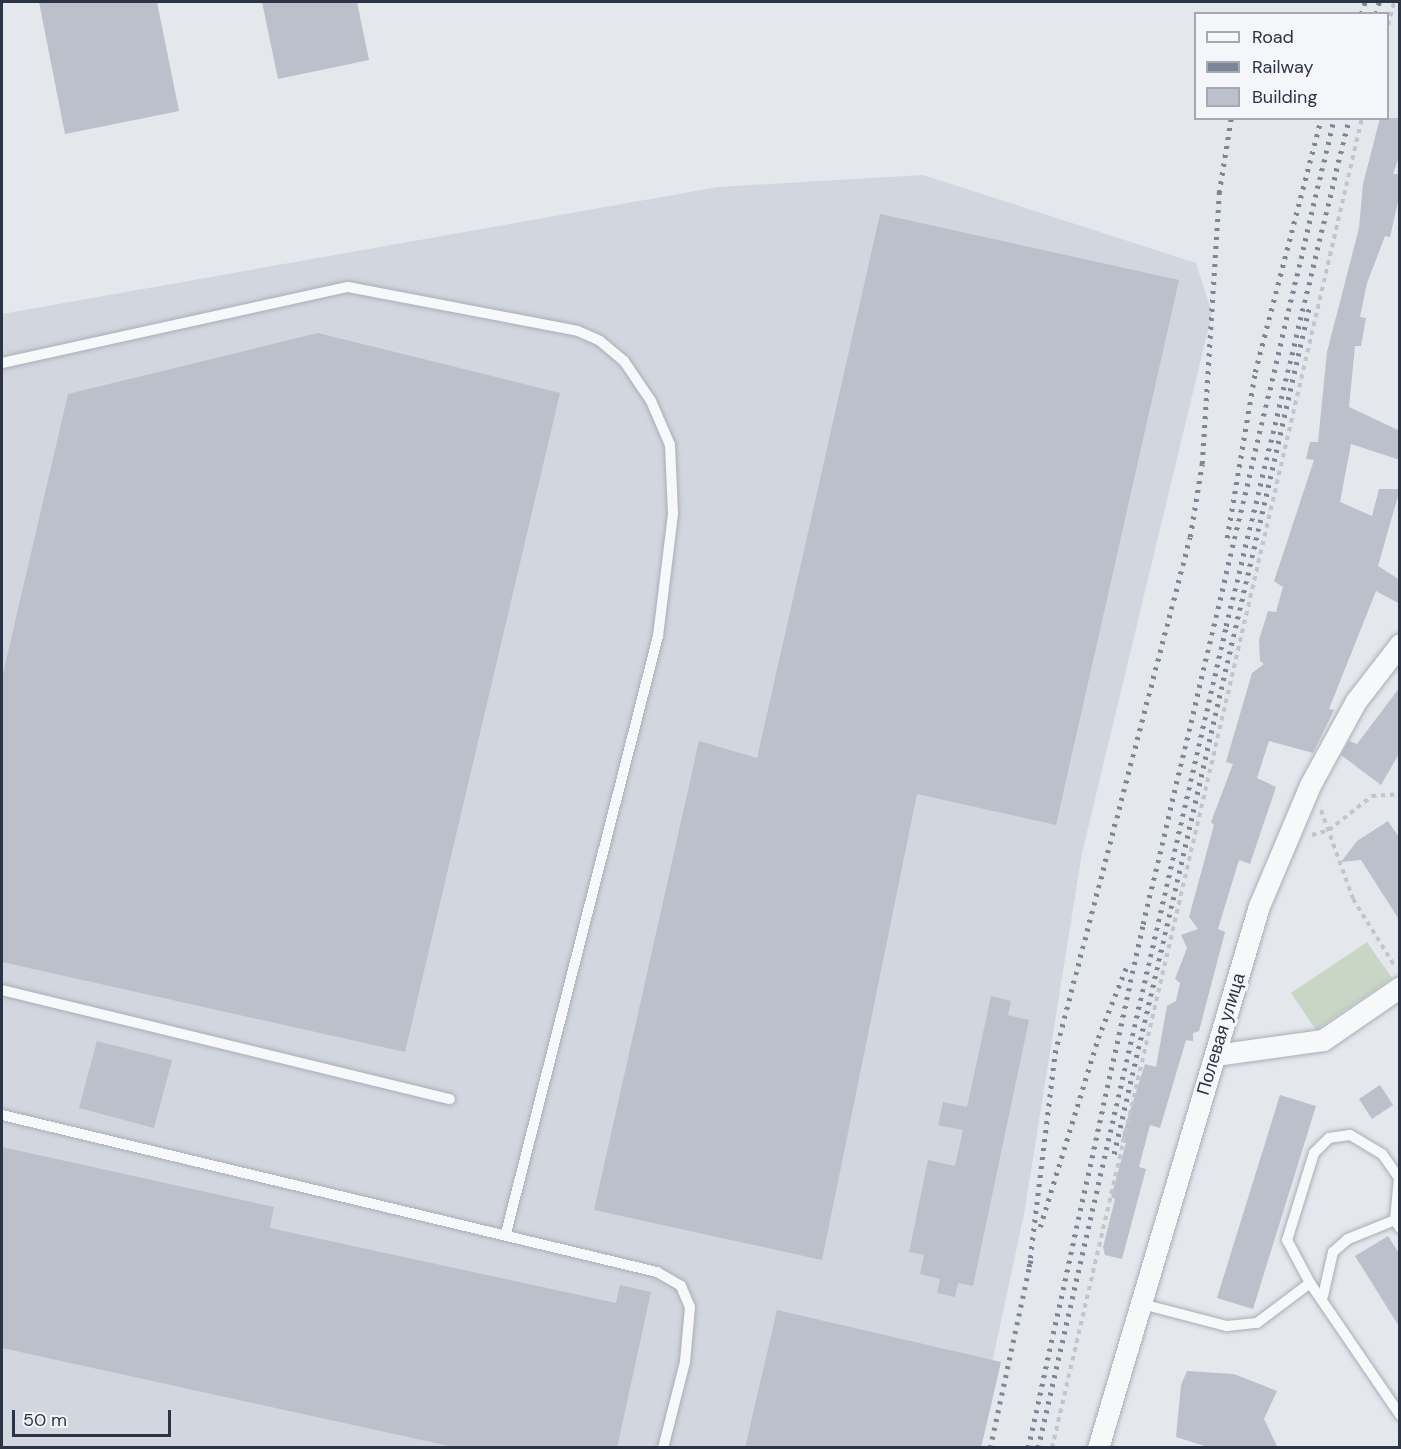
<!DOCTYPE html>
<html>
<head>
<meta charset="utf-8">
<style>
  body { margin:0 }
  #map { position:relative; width:1401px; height:1449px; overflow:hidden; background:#e4e7ec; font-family:"DM Sans",sans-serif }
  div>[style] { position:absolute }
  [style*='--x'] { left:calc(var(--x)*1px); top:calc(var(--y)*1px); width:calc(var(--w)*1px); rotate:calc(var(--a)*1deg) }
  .built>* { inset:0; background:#d2d6de }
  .green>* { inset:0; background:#c9d6c5 }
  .building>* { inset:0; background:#bbc0ca }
  .path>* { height:4px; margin-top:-2px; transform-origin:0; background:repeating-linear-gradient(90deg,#c2c5cb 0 4.5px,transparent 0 9px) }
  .roads { filter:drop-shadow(0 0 2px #a9aeb7) drop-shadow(0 0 2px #a9aeb7) }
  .lane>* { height:10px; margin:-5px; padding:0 5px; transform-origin:5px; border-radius:5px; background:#f7f8fa }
  .street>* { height:21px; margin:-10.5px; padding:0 10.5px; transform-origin:10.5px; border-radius:10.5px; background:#f7f8fa }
  .rail>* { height:4.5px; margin-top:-2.25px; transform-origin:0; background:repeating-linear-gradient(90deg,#7d8696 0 3px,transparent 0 9px) }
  span { translate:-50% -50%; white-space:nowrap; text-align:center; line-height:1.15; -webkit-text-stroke:6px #f4f6f9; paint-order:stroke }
  .street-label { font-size:18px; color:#2b3445 }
  .frame { position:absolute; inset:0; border:3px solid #2b3445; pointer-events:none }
  .legend { position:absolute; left:1194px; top:12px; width:195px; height:108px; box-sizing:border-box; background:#f4f6f9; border:2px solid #a4a8b1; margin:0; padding:8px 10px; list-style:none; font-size:18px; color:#2b3445 }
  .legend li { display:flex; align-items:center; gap:12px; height:30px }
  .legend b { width:30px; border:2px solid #a4a8b1 }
  .scale { position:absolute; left:12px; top:1410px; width:159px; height:27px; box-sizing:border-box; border:3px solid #2b3445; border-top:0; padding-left:8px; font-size:18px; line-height:21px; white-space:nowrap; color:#2b3445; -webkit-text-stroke:4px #f4f6f9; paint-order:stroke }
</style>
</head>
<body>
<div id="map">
  <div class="built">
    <i style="clip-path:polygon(923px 175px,1196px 263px,1212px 313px,1082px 853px,1024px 1214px,974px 1447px,2px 1448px,2px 314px,718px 187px)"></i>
  </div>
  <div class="green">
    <i style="clip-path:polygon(1367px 942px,1392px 978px,1316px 1030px,1291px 993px)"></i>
  </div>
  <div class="building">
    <i style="clip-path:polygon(39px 2px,157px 2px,179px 111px,65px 134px)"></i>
    <i style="clip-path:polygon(262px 2px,357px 2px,369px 60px,278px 79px)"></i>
    <i style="clip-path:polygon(1380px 118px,1400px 118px,1400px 154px,1393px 174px,1400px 174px,1400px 193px,1390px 237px,1385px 236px,1367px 283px,1360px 317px,1366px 318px,1361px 346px,1355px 346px,1349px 407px,1400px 431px,1400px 460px,1351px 444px,1340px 502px,1372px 516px,1379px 489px,1400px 489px,1378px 566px,1400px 580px,1400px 604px,1376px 591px,1329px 709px,1334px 710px,1313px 753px,1269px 741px,1257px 778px,1276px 787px,1250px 864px,1239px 860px,1218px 929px,1225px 932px,1199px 1031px,1193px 1033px,1193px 1041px,1186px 1040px,1160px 1128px,1150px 1125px,1139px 1167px,1146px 1169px,1122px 1259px,1105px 1255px,1103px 1247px,1115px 1199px,1111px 1197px,1126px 1143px,1121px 1142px,1123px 1133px,1145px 1064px,1156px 1067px,1167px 1006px,1176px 1001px,1180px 983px,1175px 979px,1187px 948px,1181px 935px,1198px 929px,1189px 917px,1214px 825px,1211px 822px,1233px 764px,1226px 762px,1252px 673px,1264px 664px,1260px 661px,1259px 640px,1268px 611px,1276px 612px,1283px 587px,1274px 581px,1314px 460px,1306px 459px,1310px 442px,1318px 442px,1327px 352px,1359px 228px,1363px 184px)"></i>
    <i style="clip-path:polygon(880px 214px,1179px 280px,1056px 825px,917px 794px,822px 1260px,594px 1210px,699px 741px,757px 758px)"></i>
    <i style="clip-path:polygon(318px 333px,560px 393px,405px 1052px,2px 962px,2px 678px,68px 394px)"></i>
    <i style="clip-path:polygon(1400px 687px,1400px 752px,1381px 785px,1341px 755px,1349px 741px,1357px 744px)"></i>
    <i style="clip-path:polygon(1388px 821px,1400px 839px,1400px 921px,1361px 860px,1341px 862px,1357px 841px)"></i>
    <i style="clip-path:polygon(991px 996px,1011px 1001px,1008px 1015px,1029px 1020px,973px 1286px,958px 1283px,955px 1297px,937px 1293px,940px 1279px,920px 1274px,924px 1255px,909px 1252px,928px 1160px,955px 1166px,963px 1130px,938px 1125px,943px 1102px,967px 1107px)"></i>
    <i style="clip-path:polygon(97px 1041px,172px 1060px,154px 1128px,79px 1108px)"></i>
    <i style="clip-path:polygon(1380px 1085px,1393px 1105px,1372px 1119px,1359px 1099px)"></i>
    <i style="clip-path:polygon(1280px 1095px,1316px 1106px,1253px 1309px,1217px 1298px)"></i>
    <i style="clip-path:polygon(2px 1147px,274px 1207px,270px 1228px,616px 1303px,620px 1285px,651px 1292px,617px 1448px,458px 1448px,2px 1348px)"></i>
    <i style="clip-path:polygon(1388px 1236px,1400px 1255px,1400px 1328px,1355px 1256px)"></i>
    <i style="clip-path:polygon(777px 1310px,1001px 1362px,981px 1448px,745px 1448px)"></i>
    <i style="clip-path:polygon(1187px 1371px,1234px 1374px,1277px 1391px,1264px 1419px,1278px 1448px,1211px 1448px,1176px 1437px,1181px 1385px)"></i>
  </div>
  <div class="path">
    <i style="--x:1388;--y:25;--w:24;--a:-75"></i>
    <i style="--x:1321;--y:810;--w:95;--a:70.2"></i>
    <i style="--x:1353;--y:899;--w:81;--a:58.1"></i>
    <i style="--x:1312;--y:835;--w:18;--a:-16"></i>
    <i style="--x:1329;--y:830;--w:55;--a:-38.3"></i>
    <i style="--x:1372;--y:796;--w:28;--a:-4"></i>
    <i style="--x:1052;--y:1448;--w:1366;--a:-76.88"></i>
  </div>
  <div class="roads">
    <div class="lane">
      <i style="--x:2;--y:363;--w:354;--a:-12.4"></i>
      <i style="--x:348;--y:287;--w:234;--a:10.8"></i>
      <i style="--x:578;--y:331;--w:24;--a:24"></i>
      <i style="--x:600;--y:341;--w:31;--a:40"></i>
      <i style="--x:624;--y:361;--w:48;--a:56"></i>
      <i style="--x:651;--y:401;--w:48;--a:66.6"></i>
      <i style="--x:670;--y:445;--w:69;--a:87.5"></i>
      <i style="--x:673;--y:514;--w:123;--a:97"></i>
      <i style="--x:658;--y:636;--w:616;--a:104.28"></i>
      <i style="--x:2;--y:990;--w:461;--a:13.7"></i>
      <i style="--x:2;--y:1115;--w:674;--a:13.48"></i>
      <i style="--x:657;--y:1272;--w:28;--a:30"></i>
      <i style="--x:681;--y:1286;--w:23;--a:67"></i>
      <i style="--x:690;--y:1307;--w:55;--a:95.2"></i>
      <i style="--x:685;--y:1362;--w:89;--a:104.3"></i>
      <i style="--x:1400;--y:1228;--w:9;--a:-122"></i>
      <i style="--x:1395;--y:1220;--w:42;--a:-84.6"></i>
      <i style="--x:1399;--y:1178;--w:29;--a:-125"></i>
      <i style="--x:1382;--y:1154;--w:37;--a:-149"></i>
      <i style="--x:1350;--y:1135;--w:21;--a:172"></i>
      <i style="--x:1329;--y:1138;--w:21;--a:135"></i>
      <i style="--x:1314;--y:1153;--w:91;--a:107.2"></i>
      <i style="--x:1287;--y:1240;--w:49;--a:61.9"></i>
      <i style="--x:1310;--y:1283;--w:160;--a:55.7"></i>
      <i style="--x:1323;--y:1296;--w:45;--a:-77.2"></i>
      <i style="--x:1333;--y:1252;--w:20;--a:-41"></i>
      <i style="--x:1348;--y:1239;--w:51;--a:-22"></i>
      <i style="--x:1138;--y:1303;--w:92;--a:14.5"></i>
      <i style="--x:1227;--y:1326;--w:30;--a:-6"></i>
      <i style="--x:1257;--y:1323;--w:66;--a:-37"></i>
    </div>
    <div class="street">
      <i style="--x:1215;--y:1055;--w:109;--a:-7.9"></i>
      <i style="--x:1323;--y:1040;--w:93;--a:-34.5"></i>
      <i style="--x:1098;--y:1448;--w:565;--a:-73.46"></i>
      <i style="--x:1259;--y:906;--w:131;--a:-67.1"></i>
      <i style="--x:1310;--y:785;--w:96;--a:-61.3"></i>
      <i style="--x:1356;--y:701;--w:72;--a:-52.3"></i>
    </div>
  </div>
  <div class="rail">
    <i style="--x:1361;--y:14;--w:13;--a:-72"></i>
    <i style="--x:1376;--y:14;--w:12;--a:-76"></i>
    <i style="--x:1227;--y:538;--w:168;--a:-80.4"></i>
    <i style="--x:1255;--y:372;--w:262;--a:-75.4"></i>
    <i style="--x:1114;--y:1154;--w:867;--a:-77.01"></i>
    <i style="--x:1040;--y:1227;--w:198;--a:-72.9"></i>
    <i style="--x:1098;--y:1038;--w:81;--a:-68.2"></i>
    <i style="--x:1029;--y:1267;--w:216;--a:-83.1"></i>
    <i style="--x:1055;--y:1053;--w:533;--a:-75.34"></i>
    <i style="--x:1190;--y:537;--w:74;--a:-80.7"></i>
    <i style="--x:1202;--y:464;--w:272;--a:-86.4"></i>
    <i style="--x:1219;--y:193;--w:76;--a:-80.9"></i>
    <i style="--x:990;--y:1448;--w:193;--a:-77.8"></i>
    <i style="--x:1028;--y:1448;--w:536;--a:-77.62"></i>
    <i style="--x:1143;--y:924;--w:828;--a:-76.67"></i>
    <i style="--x:1038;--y:1448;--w:843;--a:-77.12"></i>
    <i style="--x:1226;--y:626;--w:523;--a:-76.39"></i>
  </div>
  <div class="street-label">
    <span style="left:1221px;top:1034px;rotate:-73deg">Полевая улица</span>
  </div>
  <div class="frame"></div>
  <ul class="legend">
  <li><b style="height:8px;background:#f7f8fa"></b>Road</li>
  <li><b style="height:8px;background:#7d8696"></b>Railway</li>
  <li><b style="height:16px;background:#bbc0ca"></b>Building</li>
  </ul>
  <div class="scale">50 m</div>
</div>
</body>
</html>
